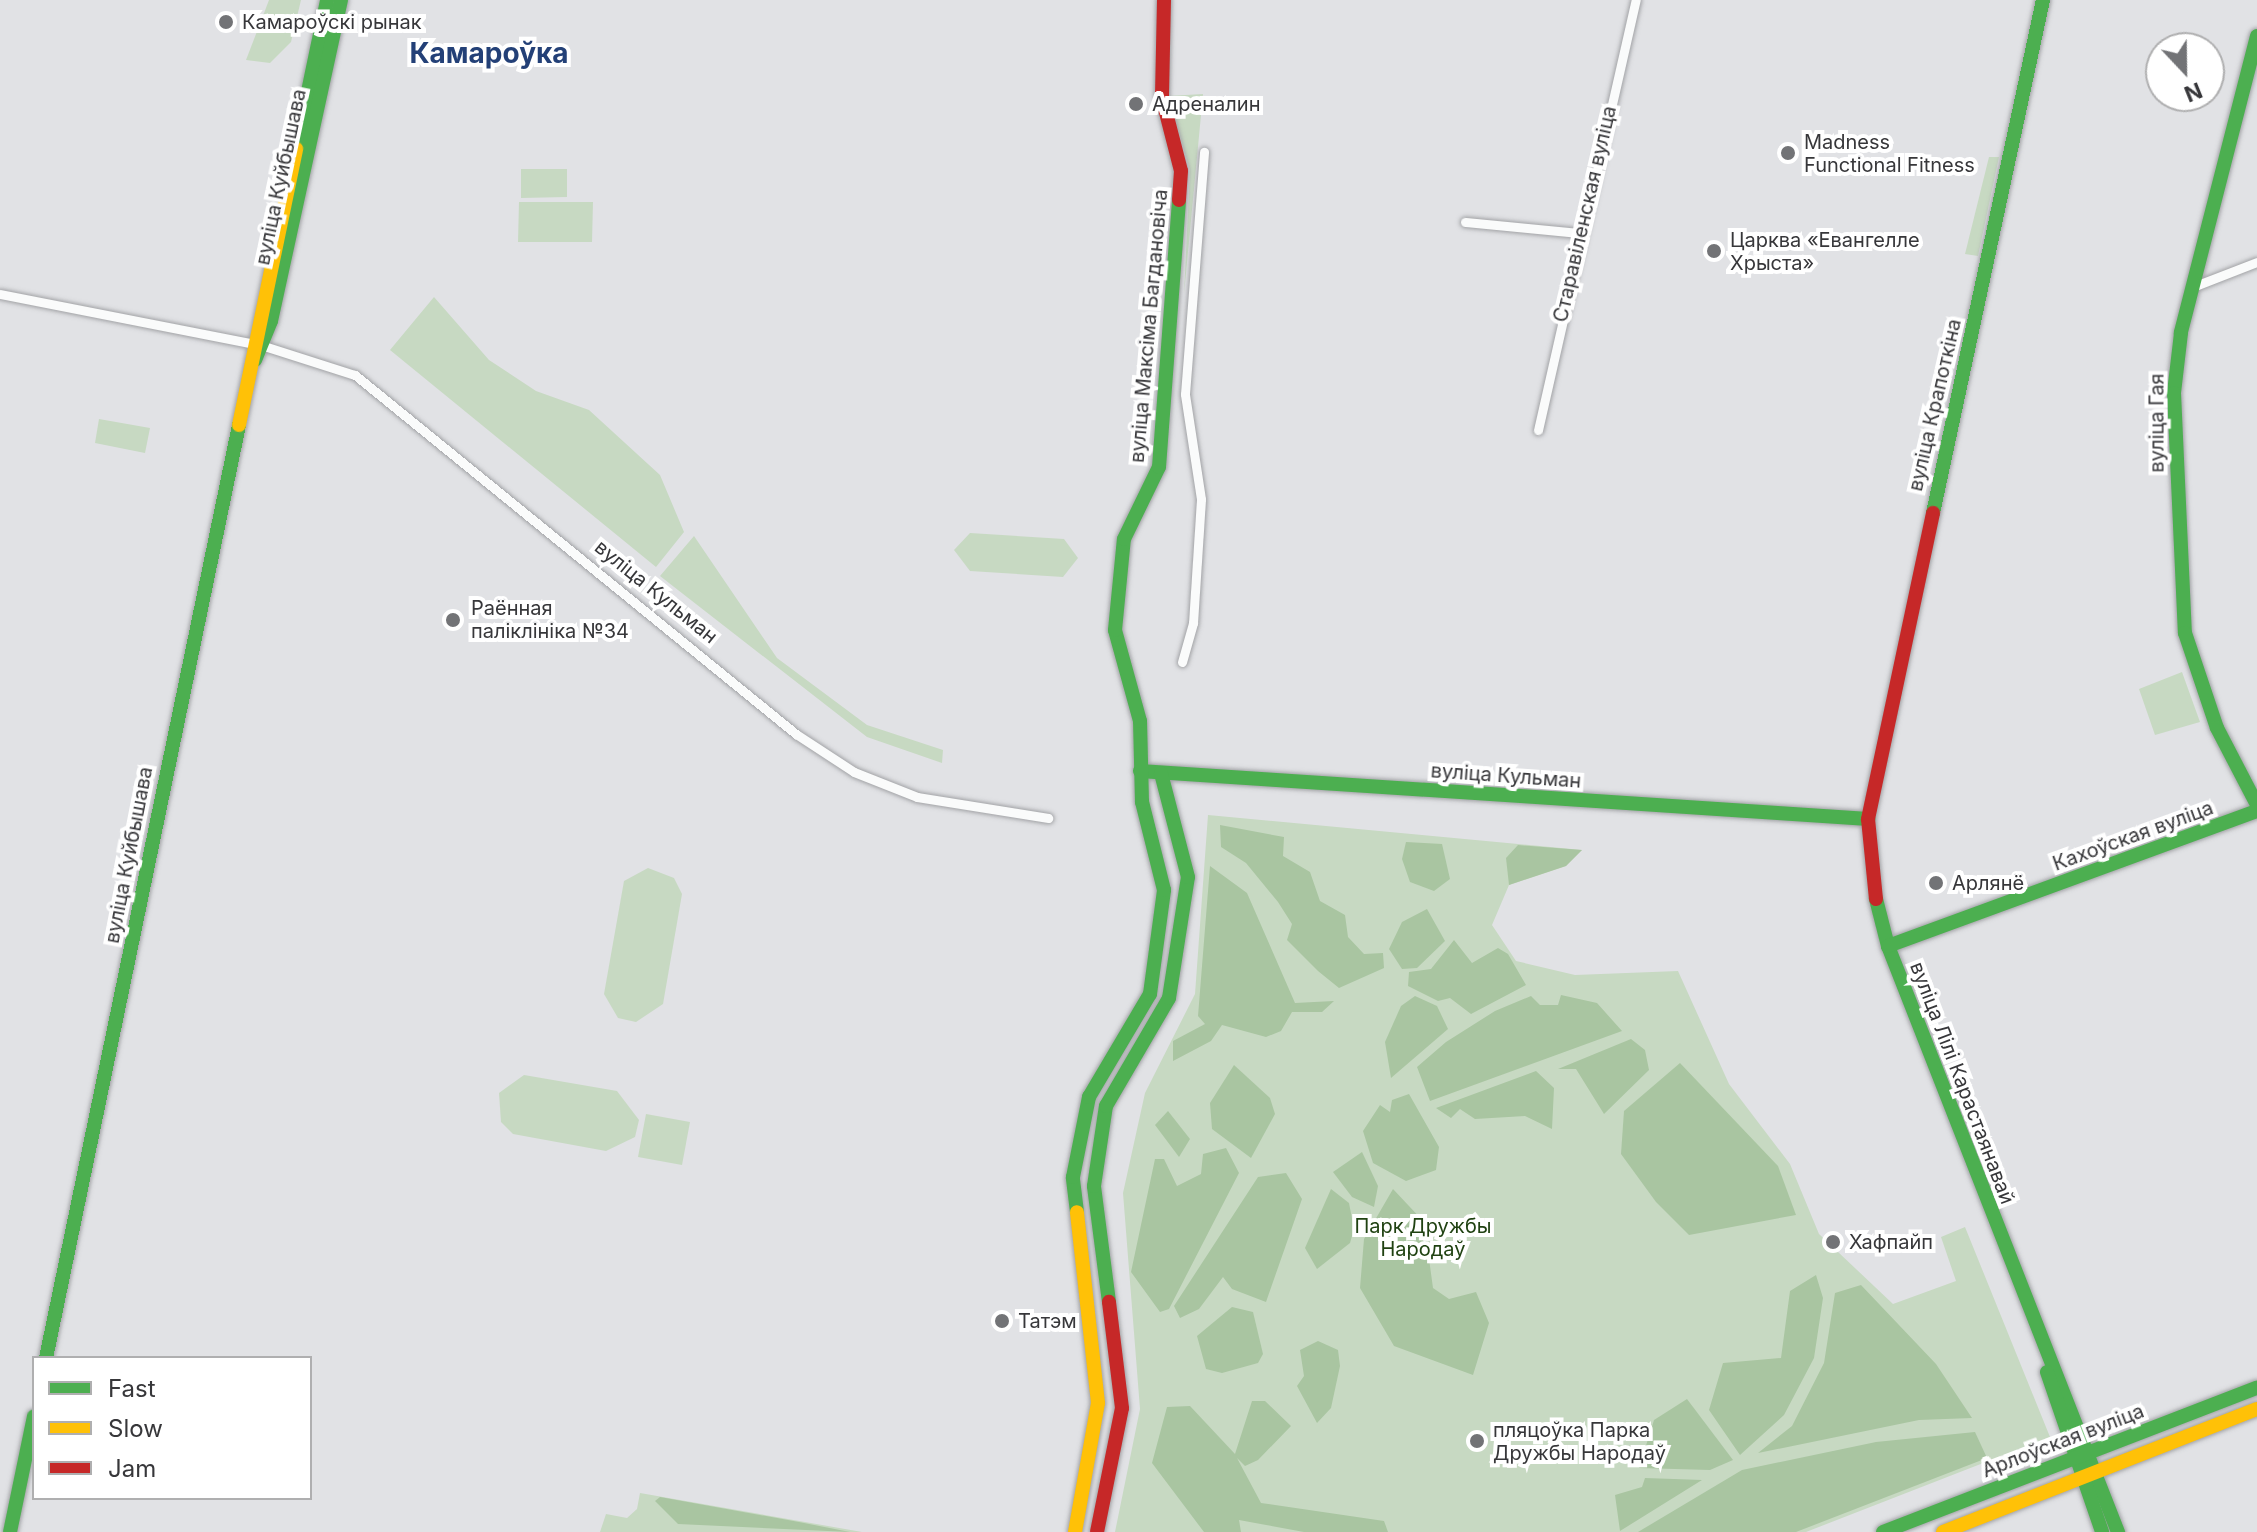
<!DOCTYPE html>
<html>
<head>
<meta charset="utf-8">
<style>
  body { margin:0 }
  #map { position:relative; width:2257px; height:1532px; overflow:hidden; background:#e1e2e5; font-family:Inter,sans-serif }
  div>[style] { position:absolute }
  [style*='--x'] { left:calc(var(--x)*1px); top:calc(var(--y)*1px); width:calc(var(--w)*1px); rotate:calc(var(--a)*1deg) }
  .green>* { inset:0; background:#c7d9c2 }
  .forest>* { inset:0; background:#a9c5a1 }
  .roads { filter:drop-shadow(0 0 2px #a2a3a6) drop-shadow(0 0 2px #a2a3a6) }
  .street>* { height:9px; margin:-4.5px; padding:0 4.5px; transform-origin:4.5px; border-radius:4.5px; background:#fafbfb }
  .fast>* { height:14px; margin:-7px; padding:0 7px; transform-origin:7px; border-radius:7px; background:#4caf50 }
  .slow>* { height:14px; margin:-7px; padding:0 7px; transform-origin:7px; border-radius:7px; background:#ffc107 }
  .jam>* { height:14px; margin:-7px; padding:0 7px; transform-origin:7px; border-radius:7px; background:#c62828 }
  .dots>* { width:22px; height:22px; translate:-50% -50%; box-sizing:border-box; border:4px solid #fff; border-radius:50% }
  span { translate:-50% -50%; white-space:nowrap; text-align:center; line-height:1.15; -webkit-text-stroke:8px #fff; paint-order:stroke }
  .poi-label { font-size:20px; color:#37373a }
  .left { translate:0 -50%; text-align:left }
  .street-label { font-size:20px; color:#37373a }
  .park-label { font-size:20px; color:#204212 }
  .district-label { font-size:28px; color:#234077; font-weight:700 }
  .legend { position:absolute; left:32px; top:1356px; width:280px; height:144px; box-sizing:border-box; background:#fff; border:2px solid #afafb0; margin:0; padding:10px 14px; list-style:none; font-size:24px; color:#37373a }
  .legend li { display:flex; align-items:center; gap:16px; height:40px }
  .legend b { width:40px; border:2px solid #afafb0 }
  .north { position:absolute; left:2145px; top:32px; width:80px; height:80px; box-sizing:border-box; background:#fff; border:2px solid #afafb0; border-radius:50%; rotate:158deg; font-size:22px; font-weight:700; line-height:32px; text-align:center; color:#37373a }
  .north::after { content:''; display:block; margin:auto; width:28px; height:36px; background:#727376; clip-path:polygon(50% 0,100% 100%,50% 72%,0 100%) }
</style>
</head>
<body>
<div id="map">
  <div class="green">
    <i style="clip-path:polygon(269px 0,301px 0,291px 42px,270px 63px,246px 60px)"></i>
    <i style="clip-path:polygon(1203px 94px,1184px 294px,1190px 170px,1168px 96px)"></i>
    <i style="clip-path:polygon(1989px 157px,1999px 157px,1978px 256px,1965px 254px)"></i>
    <i style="clip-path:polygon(521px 169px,567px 169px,567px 197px,521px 198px)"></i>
    <i style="clip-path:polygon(519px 202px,593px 202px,592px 242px,518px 242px)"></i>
    <i style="clip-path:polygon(434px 297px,489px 360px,536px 391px,589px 410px,660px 475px,684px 532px,656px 567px,390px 350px)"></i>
    <i style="clip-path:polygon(99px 419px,150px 428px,145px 453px,95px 443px)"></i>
    <i style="clip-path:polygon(970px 533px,1064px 539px,1078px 558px,1063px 577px,970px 571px,954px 550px)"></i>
    <i style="clip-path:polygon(694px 536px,777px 658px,867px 725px,943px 750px,942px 763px,867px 737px,660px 576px)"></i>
    <i style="clip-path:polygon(2182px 672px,2200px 722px,2155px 735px,2139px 689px)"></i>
    <i style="clip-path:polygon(1208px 815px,1582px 850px,1566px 866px,1509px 885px,1492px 925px,1516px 961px,1575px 975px,1678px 971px,1729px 1084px,1790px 1164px,1819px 1234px,1893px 1304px,1956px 1281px,1941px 1237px,1965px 1227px,2050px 1437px,1806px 1532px,1115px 1532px,1140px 1409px,1123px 1193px,1145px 1093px,1195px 994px)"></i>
    <i style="clip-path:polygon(648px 868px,674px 878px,682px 894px,663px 1004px,636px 1022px,618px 1018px,604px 994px,624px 881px)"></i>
    <i style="clip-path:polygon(524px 1075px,617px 1091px,639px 1120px,635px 1137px,606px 1151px,513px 1134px,501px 1122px,499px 1093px)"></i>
    <i style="clip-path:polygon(646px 1114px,690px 1122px,682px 1165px,638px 1157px)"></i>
    <i style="clip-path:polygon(640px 1493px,862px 1532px,600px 1532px,606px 1514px,627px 1518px,637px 1509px)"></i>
  </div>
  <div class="forest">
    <i style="clip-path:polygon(1220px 825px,1284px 837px,1283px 856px,1310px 872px,1320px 901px,1345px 915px,1348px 937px,1364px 954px,1383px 953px,1384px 968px,1339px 988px,1318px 971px,1287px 940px,1292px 924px,1278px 902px,1246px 863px,1221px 847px)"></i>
    <i style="clip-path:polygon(1406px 842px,1442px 844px,1450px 879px,1434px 891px,1410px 882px,1402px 859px)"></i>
    <i style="clip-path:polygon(1518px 845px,1582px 850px,1566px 866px,1509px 885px,1506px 858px)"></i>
    <i style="clip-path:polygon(1210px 866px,1247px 893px,1295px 1003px,1334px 1001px,1322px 1012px,1292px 1012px,1281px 1031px,1266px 1037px,1222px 1025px,1211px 1041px,1173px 1061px,1173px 1041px,1205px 1024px,1198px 1016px)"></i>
    <i style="clip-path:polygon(1427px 909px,1445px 941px,1417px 968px,1402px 969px,1389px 949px,1402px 922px)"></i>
    <i style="clip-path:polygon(1454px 940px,1472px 963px,1498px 948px,1508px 954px,1526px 985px,1471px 1014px,1450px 998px,1438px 1001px,1408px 986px,1409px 972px,1431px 969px)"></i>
    <i style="clip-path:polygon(1561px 995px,1597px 1003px,1622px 1031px,1430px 1101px,1417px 1067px,1446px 1042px,1495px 1011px,1531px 996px,1540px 1005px,1558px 1005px)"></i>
    <i style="clip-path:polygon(1415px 996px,1437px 1006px,1448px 1029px,1391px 1078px,1385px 1042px,1401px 1006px)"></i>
    <i style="clip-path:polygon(1631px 1039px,1645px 1050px,1649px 1070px,1604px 1114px,1576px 1069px,1558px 1069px)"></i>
    <i style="clip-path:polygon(1680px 1063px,1778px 1166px,1796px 1215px,1689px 1235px,1656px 1202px,1621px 1154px,1624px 1111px)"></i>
    <i style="clip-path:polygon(1234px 1065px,1270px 1098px,1275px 1114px,1251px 1158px,1212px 1129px,1210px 1103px)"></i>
    <i style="clip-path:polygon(1536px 1071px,1554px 1088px,1552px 1129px,1525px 1116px,1475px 1119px,1460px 1109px,1451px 1118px,1436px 1108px)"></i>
    <i style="clip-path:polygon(1409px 1094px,1439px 1147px,1436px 1170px,1406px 1181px,1373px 1163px,1363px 1131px,1380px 1105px,1390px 1112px,1392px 1100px)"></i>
    <i style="clip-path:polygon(1168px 1111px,1190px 1139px,1179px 1157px,1155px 1125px)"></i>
    <i style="clip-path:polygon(1226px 1148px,1239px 1173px,1169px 1309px,1160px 1312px,1131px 1272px,1155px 1159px,1164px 1159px,1177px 1186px,1201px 1174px,1203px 1154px)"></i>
    <i style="clip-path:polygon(1362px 1152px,1378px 1186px,1374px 1207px,1352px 1197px,1333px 1172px)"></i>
    <i style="clip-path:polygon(1286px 1173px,1302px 1199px,1266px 1302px,1232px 1289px,1223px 1277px,1199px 1309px,1180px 1318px,1174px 1306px,1258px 1177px)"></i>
    <i style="clip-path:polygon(1331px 1189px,1349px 1203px,1354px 1229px,1350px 1243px,1317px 1269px,1305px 1248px)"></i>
    <i style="clip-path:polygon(1393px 1189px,1424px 1222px,1433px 1288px,1449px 1299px,1476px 1292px,1489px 1323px,1473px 1375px,1394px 1346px,1360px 1288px,1364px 1239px)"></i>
    <i style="clip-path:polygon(1816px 1275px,1823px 1298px,1814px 1358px,1784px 1415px,1740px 1455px,1709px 1410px,1723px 1363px,1781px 1358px,1790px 1291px)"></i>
    <i style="clip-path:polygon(1861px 1285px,1936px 1364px,1972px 1418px,1919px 1420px,1758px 1453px,1792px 1426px,1824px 1363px,1835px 1293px)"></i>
    <i style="clip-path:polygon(1232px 1307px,1253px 1312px,1263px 1354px,1258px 1363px,1222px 1373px,1206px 1369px,1197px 1336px)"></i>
    <i style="clip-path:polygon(1318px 1341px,1338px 1350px,1340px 1366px,1331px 1408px,1317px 1423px,1297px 1386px,1304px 1376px,1300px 1350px)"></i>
    <i style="clip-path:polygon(1687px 1399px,1733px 1460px,1710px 1470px,1639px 1468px,1654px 1420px)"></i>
    <i style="clip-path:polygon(1252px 1401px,1265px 1401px,1291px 1426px,1258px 1460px,1245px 1466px,1237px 1458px,1261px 1503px,1384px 1521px,1388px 1532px,1304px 1532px,1239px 1520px,1241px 1532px,1204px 1532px,1152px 1463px,1167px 1407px,1190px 1406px,1235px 1454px)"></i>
    <i style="clip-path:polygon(1975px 1432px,1987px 1458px,1796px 1532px,1638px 1532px,1742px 1470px,1876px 1442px)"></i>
    <i style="clip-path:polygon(1645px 1478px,1702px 1480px,1620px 1531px,1615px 1495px,1642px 1487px)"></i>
    <i style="clip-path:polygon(660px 1497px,799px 1522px,850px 1532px,678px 1524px,655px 1501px)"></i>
  </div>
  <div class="roads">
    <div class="street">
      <i style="--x:1465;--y:222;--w:115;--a:5.5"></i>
      <i style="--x:2195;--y:286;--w:66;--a:-21.2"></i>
      <i style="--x:0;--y:294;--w:259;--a:11.1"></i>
      <i style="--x:264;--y:346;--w:96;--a:17.7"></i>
      <i style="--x:355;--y:375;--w:569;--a:39.15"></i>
      <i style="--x:796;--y:734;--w:69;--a:33.2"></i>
      <i style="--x:854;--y:772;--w:68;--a:21.6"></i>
      <i style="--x:917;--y:797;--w:133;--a:9.1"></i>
      <i style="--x:1538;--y:430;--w:441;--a:-77.2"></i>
      <i style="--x:1182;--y:662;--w:41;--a:-74.2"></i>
      <i style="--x:1193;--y:623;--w:124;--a:-86.3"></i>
      <i style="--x:1201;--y:499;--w:106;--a:-98.7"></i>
      <i style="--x:1185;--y:394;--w:243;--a:-85.5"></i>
    </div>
    <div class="fast">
      <i style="--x:2257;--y:36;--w:307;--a:104.4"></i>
      <i style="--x:2181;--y:333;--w:60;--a:96.7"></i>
      <i style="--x:2174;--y:393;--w:240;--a:87.4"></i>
      <i style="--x:2185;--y:633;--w:100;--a:71.4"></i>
      <i style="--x:2217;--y:728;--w:87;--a:62.5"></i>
      <i style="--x:296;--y:149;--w:152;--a:-78.2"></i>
      <i style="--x:255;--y:360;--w:42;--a:-67.7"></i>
      <i style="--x:271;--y:321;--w:329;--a:-77.7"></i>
      <i style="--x:1933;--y:513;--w:525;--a:-77.9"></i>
      <i style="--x:1140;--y:771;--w:730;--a:3.77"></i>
      <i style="--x:1876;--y:899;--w:49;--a:75.7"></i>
      <i style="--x:1888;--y:946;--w:630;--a:68.57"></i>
      <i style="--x:1888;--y:946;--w:393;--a:-20.1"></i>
      <i style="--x:1077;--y:1212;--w:35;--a:-97"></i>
      <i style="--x:1073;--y:1177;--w:82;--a:-78.7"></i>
      <i style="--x:1089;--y:1097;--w:120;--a:-59.4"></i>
      <i style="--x:1150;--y:994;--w:105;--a:-82.3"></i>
      <i style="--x:1164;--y:890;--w:91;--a:-104"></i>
      <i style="--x:1142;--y:802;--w:81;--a:-91.4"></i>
      <i style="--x:1140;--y:721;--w:94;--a:-105.4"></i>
      <i style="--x:1115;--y:630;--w:91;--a:-84.4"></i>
      <i style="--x:1124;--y:539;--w:80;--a:-64.1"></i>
      <i style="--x:1159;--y:467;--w:268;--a:-85.7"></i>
      <i style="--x:1109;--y:1302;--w:117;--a:-97.4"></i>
      <i style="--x:1094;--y:1186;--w:81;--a:-81.5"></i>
      <i style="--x:1106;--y:1106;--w:125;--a:-59.7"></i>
      <i style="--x:1169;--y:998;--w:122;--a:-81.1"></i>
      <i style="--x:1188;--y:877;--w:107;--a:-104.6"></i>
      <i style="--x:46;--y:1358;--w:953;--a:-78.31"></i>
      <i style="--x:2047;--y:1372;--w:169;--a:71"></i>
      <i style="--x:10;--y:1532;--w:118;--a:-78.3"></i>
      <i style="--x:1883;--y:1532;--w:401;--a:-21.1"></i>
    </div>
    <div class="slow">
      <i style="--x:239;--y:425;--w:282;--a:-78.3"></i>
      <i style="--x:1075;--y:1532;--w:131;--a:-79.9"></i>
      <i style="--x:1098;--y:1403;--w:192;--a:-96.3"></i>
      <i style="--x:1943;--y:1532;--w:337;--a:-21.4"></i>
    </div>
    <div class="jam">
      <i style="--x:1164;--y:0;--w:97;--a:91.2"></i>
      <i style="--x:1162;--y:97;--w:76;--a:75.6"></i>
      <i style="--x:1181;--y:171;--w:29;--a:94"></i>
      <i style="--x:1876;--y:899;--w:80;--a:-95.7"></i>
      <i style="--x:1868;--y:819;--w:313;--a:-78"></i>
      <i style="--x:1097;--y:1532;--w:126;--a:-78.6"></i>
      <i style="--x:1122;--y:1408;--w:107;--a:-97"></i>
    </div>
  </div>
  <div class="dots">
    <i style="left:226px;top:22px;background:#727376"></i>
    <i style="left:1136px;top:104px;background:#727376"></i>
    <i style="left:1788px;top:153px;background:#727376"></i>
    <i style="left:1714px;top:251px;background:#727376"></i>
    <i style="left:453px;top:620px;background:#727376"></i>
    <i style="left:1936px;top:883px;background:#727376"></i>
    <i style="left:1833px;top:1242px;background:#727376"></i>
    <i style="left:1002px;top:1321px;background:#727376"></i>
    <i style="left:1477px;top:1441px;background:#727376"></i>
  </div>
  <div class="poi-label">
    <span class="left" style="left:242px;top:22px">Камароўскі рынак</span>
    <span class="left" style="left:1152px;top:104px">Адреналин</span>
    <span class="left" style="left:1804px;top:154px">Madness<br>Functional Fitness</span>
    <span class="left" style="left:1730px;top:252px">Царква «Евангелле<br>Хрыста»</span>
    <span class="left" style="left:471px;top:620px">Раённая<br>паліклініка №34</span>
    <span class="left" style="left:1952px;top:883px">Арлянё</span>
    <span class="left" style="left:1849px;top:1242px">Хафпайп</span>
    <span class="left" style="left:1018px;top:1321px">Татэм</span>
    <span class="left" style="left:1493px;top:1442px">пляцоўка Парка<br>Дружбы Народаў</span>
  </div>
  <div class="street-label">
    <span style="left:281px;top:177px;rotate:-78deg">вуліца Куйбышава</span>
    <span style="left:1585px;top:214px;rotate:-77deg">Старавіленская вуліца</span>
    <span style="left:1149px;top:326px;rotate:-85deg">вуліца Максіма Багдановіча</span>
    <span style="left:1935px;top:405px;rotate:-77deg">вуліца Крапоткіна</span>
    <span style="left:2157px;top:423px;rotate:-90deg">вуліца Гая</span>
    <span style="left:656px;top:592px;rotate:39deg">вуліца Кульман</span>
    <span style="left:1506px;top:776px;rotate:4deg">вуліца Кульман</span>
    <span style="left:2133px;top:836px;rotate:-20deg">Кахоўская вуліца</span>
    <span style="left:129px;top:855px;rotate:-79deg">вуліца Куйбышава</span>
    <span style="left:1962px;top:1083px;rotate:69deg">вуліца Лілі Карастаянавай</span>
    <span style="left:2063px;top:1441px;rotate:-21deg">Арлоўская вуліца</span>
  </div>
  <div class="park-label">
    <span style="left:1423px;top:1238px">Парк Дружбы<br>Народаў</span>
  </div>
  <div class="district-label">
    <span style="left:489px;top:53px">Камароўка</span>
  </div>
  <ul class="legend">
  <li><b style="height:10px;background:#4caf50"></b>Fast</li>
  <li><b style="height:10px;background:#ffc107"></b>Slow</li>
  <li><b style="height:10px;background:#c62828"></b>Jam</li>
  </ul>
  <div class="north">N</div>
</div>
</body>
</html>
